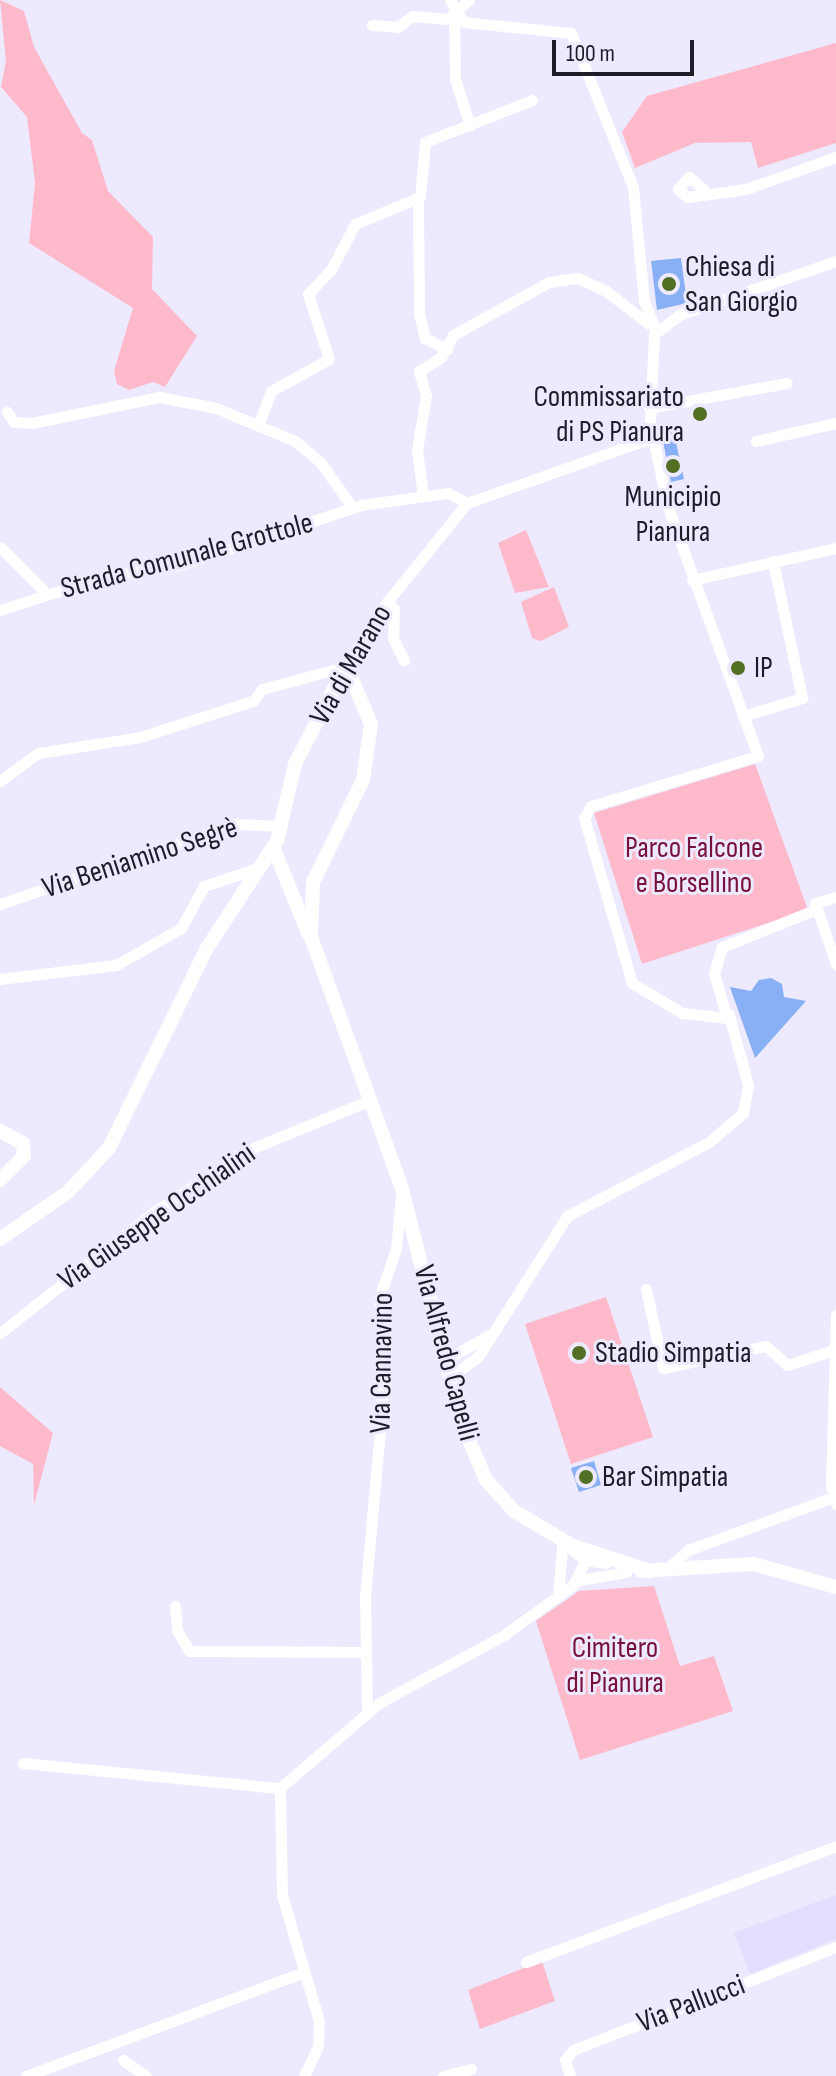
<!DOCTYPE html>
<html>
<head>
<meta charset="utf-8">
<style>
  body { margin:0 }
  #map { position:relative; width:836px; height:2076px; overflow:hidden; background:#ede9fe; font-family:"Sofia Sans Condensed",sans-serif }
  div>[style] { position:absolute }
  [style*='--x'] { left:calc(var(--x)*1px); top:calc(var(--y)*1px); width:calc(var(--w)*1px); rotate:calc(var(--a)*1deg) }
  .built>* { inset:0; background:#e4ddfe }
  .green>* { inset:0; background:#febacb }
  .building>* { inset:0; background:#89aff4 }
  .minor>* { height:11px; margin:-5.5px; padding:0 5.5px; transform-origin:5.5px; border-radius:5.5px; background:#fff }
  .tertiary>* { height:14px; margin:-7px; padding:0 7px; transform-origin:7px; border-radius:7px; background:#fff }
  .dots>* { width:22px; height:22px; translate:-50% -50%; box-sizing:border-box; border:4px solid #ede9fe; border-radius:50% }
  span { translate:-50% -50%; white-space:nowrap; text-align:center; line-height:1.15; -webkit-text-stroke:6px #ede9fe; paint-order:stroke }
  .poi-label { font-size:30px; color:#1f1c29 }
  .left { translate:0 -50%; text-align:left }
  .right { translate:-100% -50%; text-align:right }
  .street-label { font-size:30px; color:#1f1c29 }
  .park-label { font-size:30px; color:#77113c }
  .scale { position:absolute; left:552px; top:40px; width:142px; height:36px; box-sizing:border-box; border:4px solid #1f1c29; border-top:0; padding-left:10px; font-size:24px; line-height:28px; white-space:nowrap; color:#1f1c29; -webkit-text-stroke:6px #ede9fe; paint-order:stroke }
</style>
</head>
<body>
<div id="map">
  <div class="built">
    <i style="clip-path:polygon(836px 1895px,836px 1939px,750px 1974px,734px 1933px)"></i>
  </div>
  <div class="green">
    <i style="clip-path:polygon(0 0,24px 11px,34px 47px,82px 133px,92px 140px,108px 191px,153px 237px,152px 289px,197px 336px,165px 387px,153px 382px,129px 390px,117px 384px,114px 371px,133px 308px,29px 243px,35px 183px,27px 117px,1px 87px,6px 61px)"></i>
    <i style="clip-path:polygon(836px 43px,836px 143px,758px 168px,751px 142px,695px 143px,635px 168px,622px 132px,647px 96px)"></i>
    <i style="clip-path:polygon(526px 530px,549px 587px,515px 593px,498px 543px)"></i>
    <i style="clip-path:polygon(554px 587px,569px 627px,541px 641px,532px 638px,521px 602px)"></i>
    <i style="clip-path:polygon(755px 764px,808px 910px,642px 964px,594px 813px)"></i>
    <i style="clip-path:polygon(606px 1297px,653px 1437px,571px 1464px,525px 1324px)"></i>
    <i style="clip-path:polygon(0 1387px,53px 1433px,34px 1505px,33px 1464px,0 1446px)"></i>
    <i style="clip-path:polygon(654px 1586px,680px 1666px,714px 1656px,733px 1711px,580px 1760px,536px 1621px,579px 1591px)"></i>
    <i style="clip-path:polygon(542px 1961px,555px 2001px,480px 2029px,468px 1990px)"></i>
  </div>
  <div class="building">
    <i style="clip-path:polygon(681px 258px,687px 303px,657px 310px,651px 261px)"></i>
    <i style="clip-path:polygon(673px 429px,684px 479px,671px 482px,661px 431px)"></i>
    <i style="clip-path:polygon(771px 978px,782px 984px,784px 997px,806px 1001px,755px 1058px,730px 987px,751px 991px,759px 980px)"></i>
    <i style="clip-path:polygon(594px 1461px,601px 1485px,579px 1492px,571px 1468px)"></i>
  </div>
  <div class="minor">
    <i style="--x:450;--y:0;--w:26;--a:58"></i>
    <i style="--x:464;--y:22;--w:108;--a:5.9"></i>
    <i style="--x:571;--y:33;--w:166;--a:68.1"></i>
    <i style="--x:633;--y:187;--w:115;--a:84.5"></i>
    <i style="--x:644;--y:301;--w:31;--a:68"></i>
    <i style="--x:454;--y:13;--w:66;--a:89.1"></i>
    <i style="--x:455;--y:79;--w:49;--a:72.3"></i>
    <i style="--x:372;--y:25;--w:26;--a:4"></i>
    <i style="--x:398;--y:27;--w:18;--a:-38"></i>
    <i style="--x:412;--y:16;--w:35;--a:5"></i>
    <i style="--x:447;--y:19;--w:29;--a:-41"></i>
    <i style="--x:704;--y:190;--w:20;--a:-139"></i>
    <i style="--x:689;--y:177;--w:16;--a:133"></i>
    <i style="--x:678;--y:189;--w:12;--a:42"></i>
    <i style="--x:687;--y:197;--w:60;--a:-7.7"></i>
    <i style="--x:746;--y:189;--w:96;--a:-19.6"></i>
    <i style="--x:418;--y:198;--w:115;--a:89.5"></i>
    <i style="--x:419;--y:313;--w:26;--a:77"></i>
    <i style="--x:425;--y:338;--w:25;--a:27"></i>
    <i style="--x:649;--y:408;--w:140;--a:-10.3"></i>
    <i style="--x:7;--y:412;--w:12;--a:55"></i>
    <i style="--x:14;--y:422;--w:18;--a:3"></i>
    <i style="--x:32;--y:423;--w:130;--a:-11.6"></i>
    <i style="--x:159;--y:397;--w:58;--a:10.9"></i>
    <i style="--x:216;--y:408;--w:86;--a:22.7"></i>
    <i style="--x:295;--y:441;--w:34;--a:40"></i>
    <i style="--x:321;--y:463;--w:54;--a:54.8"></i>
    <i style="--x:259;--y:423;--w:34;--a:-69"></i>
    <i style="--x:271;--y:391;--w:66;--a:-28.9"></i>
    <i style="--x:329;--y:359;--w:68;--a:-107.9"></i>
    <i style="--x:308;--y:294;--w:35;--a:-47"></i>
    <i style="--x:332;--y:268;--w:50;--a:-62.4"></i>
    <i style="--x:355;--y:224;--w:70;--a:-22.6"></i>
    <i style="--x:420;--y:197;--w:55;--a:-84.8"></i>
    <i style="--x:425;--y:142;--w:115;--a:-21.4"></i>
    <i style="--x:756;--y:441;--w:82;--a:-12.7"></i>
    <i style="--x:423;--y:496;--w:46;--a:-97.4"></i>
    <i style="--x:417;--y:450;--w:55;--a:-80.5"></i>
    <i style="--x:426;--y:396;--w:26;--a:-106"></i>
    <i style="--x:419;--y:371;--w:26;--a:-32"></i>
    <i style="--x:441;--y:357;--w:25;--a:-61"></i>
    <i style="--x:453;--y:335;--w:110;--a:-28.9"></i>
    <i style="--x:549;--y:282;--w:29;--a:-8"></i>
    <i style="--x:578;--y:278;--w:31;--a:25"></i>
    <i style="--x:606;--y:291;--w:54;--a:37.5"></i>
    <i style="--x:0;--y:547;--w:66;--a:45"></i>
    <i style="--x:692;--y:580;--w:148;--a:-12.5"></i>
    <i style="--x:387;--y:602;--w:10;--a:45"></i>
    <i style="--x:394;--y:609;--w:29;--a:92"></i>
    <i style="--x:393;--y:638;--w:25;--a:64"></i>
    <i style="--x:0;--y:610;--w:110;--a:-17.9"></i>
    <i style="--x:105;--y:576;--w:76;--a:-8.3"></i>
    <i style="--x:180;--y:565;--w:191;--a:-18.3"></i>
    <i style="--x:361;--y:505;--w:88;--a:-7.9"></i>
    <i style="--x:448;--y:493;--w:21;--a:28"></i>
    <i style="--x:346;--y:665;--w:75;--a:-56.9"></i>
    <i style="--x:387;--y:602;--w:127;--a:-51.1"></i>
    <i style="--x:467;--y:503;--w:196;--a:-19.4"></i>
    <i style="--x:743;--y:716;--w:62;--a:-17"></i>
    <i style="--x:802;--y:698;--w:140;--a:-102"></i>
    <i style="--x:0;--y:781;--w:47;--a:-36.4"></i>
    <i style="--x:38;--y:753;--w:103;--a:-8.9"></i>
    <i style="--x:140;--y:737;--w:119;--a:-17.7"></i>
    <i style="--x:253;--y:701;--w:15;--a:-53"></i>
    <i style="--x:262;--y:689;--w:85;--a:-15"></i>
    <i style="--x:836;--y:897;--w:22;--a:164"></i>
    <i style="--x:815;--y:903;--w:65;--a:71"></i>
    <i style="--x:0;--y:904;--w:248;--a:-18.8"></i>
    <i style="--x:235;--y:824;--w:47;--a:2.4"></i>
    <i style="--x:817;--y:909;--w:102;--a:158.2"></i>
    <i style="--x:722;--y:947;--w:27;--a:107"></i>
    <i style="--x:714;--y:973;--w:47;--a:73.9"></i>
    <i style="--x:727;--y:1018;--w:45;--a:-173.7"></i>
    <i style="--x:682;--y:1013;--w:58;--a:-149"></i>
    <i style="--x:632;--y:983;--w:172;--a:-106.2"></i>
    <i style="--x:584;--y:818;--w:14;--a:-60"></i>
    <i style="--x:591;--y:806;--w:174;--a:-16.7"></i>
    <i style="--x:758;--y:756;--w:267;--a:-109.9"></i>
    <i style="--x:667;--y:505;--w:85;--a:-101.6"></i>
    <i style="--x:650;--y:422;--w:88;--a:-87.4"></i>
    <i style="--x:654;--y:334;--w:34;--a:-37"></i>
    <i style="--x:681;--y:314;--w:164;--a:-18.9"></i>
    <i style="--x:0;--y:979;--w:117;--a:-6.9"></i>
    <i style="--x:116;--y:965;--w:75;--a:-29.6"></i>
    <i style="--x:181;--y:928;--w:48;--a:-61.3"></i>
    <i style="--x:204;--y:886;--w:60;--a:-18.4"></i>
    <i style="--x:646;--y:1289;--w:81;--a:77.9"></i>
    <i style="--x:663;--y:1368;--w:105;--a:-12.1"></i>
    <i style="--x:766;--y:1346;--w:28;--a:42"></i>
    <i style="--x:787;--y:1365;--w:49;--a:-17.7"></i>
    <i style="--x:836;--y:1315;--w:171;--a:91.7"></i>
    <i style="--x:831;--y:1486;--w:19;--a:74"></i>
    <i style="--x:0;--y:1333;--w:197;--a:-38.2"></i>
    <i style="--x:155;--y:1211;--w:111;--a:-33.3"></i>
    <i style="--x:248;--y:1150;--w:130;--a:-22.2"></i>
    <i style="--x:447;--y:1359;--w:48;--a:-29.7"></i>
    <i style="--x:450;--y:1377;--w:34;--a:-36"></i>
    <i style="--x:478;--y:1357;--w:167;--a:-57.7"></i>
    <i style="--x:567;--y:1216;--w:160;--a:-27.5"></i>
    <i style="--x:709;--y:1142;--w:45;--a:-40.5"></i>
    <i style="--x:743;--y:1113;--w:28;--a:-80"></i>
    <i style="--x:748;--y:1085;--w:73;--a:-105.2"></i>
    <i style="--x:572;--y:1550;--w:17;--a:36"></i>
    <i style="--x:586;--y:1560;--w:20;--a:9"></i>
    <i style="--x:668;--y:1568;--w:27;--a:-42"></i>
    <i style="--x:688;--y:1550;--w:158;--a:-20"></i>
    <i style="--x:573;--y:1585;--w:28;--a:-63"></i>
    <i style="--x:558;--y:1596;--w:49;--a:-85.3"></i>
    <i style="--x:175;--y:1606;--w:24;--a:85"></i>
    <i style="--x:177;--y:1630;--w:24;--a:60"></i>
    <i style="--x:189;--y:1651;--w:175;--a:0.3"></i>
    <i style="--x:367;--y:1710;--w:113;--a:-91"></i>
    <i style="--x:365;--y:1597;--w:193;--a:-84.9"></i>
    <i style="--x:382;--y:1405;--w:107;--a:-91.6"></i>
    <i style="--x:379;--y:1298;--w:52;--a:-70.9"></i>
    <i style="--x:396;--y:1249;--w:53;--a:-84.6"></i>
    <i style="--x:23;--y:1763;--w:258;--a:5.6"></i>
    <i style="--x:526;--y:1962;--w:331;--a:-20.5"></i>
    <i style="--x:123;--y:2060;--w:28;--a:35"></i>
    <i style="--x:26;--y:2076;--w:297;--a:-20.5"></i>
    <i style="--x:304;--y:2076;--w:33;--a:-65"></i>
    <i style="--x:318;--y:2046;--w:25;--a:-88"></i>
    <i style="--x:319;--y:2021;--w:131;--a:-106.4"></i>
    <i style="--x:282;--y:1895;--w:107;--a:-91.1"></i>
    <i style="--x:280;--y:1788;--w:130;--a:-40.6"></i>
    <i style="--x:379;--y:1703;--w:142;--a:-28.5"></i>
    <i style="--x:504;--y:1635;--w:94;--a:-35.9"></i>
    <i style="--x:580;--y:1580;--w:47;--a:-9.9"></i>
    <i style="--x:443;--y:2076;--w:29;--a:-14"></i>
    <i style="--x:570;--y:2076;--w:17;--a:-107"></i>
    <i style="--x:565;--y:2060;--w:13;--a:-51"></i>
    <i style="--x:573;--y:2050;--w:282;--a:-21.4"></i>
  </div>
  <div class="tertiary">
    <i style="--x:346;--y:665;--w:64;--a:67"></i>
    <i style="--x:371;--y:724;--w:57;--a:98.1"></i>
    <i style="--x:363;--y:780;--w:114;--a:116.1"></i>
    <i style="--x:313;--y:882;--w:55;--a:92.1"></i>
    <i style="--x:311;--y:937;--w:268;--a:70.1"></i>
    <i style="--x:402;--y:1189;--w:237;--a:75.8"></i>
    <i style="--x:460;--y:1419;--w:66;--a:66.9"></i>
    <i style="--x:486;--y:1480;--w:42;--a:47.9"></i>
    <i style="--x:514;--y:1511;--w:69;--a:30.7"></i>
    <i style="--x:573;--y:1546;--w:81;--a:18"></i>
    <i style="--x:273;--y:847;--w:95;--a:67.8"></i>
    <i style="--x:0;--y:1131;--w:26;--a:28"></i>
    <i style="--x:23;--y:1143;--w:13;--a:86"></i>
    <i style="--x:24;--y:1156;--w:34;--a:135"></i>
    <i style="--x:0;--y:1239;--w:83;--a:-34.7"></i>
    <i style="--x:68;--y:1192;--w:60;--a:-47"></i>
    <i style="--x:109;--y:1148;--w:223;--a:-63.9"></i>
    <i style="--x:207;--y:948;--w:128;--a:-56.8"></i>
    <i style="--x:277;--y:841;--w:79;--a:-76.8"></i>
    <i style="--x:295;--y:764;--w:111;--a:-62.7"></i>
    <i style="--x:641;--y:1571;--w:112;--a:-3.6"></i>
    <i style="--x:753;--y:1564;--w:86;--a:15.5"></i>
  </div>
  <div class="dots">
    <i style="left:669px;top:284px;background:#526f23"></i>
    <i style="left:700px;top:414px;background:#526f23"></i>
    <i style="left:673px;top:466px;background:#526f23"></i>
    <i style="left:738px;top:668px;background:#526f23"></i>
    <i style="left:579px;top:1353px;background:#526f23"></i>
    <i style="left:586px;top:1477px;background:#526f23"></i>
  </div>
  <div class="poi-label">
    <span class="left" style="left:685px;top:284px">Chiesa di<br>San Giorgio</span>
    <span class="right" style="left:684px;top:414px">Commissariato<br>di PS Pianura</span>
    <span style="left:673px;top:514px">Municipio<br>Pianura</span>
    <span class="left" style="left:754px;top:668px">IP</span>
    <span class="left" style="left:595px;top:1353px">Stadio Simpatia</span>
    <span class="left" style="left:602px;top:1477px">Bar Simpatia</span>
  </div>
  <div class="street-label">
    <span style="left:187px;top:556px;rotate:-15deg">Strada Comunale Grottole</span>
    <span style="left:351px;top:665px;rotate:-60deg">Via di Marano</span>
    <span style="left:140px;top:858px;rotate:-18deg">Via Beniamino Segrè</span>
    <span style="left:157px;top:1217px;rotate:-35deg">Via Giuseppe Occhialini</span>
    <span style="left:446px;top:1353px;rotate:75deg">Via Alfredo Capelli</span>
    <span style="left:382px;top:1363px;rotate:-89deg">Via Cannavino</span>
    <span style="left:691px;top:2004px;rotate:-21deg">Via Pallucci</span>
  </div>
  <div class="park-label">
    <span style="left:694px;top:865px">Parco Falcone<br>e Borsellino</span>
    <span style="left:615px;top:1665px">Cimitero<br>di Pianura</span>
  </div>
  <div class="scale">100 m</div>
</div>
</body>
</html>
